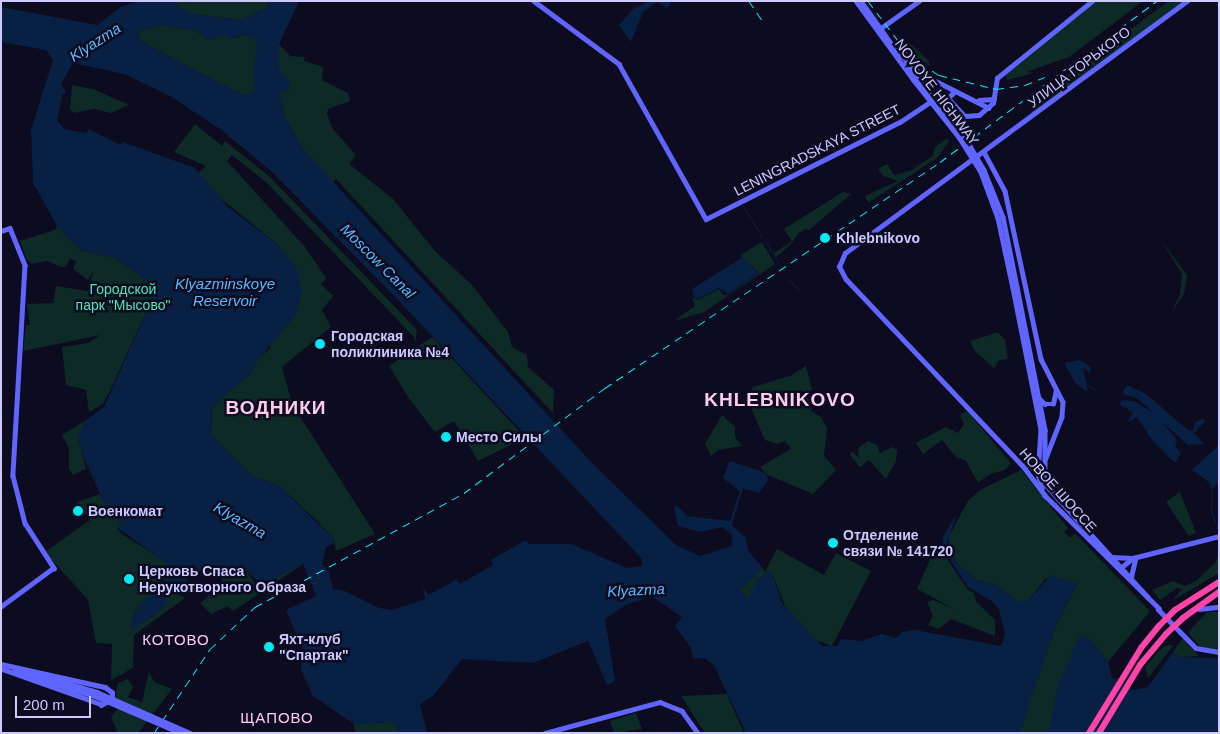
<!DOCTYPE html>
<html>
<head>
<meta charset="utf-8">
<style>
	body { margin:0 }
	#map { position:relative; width:1220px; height:734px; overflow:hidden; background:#0d0b20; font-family:Arial,sans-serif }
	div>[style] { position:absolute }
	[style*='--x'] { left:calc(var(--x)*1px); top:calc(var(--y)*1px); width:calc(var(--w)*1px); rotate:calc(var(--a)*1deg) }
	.green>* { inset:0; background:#0d2a27 }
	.water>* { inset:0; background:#072043 }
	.stream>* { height:1px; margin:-0.5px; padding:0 0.5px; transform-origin:0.5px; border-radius:0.5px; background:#072043 }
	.secondary>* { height:4.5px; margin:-2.25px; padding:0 2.25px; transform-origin:2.25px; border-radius:2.25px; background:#6065ff }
	.highway>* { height:6px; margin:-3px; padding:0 3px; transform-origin:3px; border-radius:3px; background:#ff44a9 }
	.rail>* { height:1px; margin-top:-0.5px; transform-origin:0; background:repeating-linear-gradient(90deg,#00eaf4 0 8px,transparent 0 14px) }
	.secondary-bridge>* { height:4.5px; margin:-2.25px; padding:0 2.25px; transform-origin:2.25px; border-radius:2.25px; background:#6065ff }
	.highway-bridge>* { height:6px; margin:-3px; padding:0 3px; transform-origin:3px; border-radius:3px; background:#ff44a9 }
	.dots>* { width:14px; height:14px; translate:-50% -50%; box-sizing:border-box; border:2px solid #0d0b20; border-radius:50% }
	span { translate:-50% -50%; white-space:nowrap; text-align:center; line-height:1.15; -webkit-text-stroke:5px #0d0b20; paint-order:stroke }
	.street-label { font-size:14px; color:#ccc9ff }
	.poi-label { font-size:14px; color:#ccc9ff; font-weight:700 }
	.left { translate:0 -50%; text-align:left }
	.park-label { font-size:14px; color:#4be9b8 }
	.water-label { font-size:15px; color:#57bbff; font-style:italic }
	.neighbourhood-label { font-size:15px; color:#ffcbef; letter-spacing:1px }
	.district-label { font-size:19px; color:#ffcbef; font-weight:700; letter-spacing:1px }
	.frame { position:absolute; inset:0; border:2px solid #ccc9ff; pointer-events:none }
	.scale { position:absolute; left:15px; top:696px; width:76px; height:22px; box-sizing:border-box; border:2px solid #ccc9ff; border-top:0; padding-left:6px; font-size:15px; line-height:18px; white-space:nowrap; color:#ccc9ff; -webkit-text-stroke:4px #0d0b20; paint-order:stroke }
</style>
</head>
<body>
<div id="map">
	<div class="green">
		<div style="clip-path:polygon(172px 1px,270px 1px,266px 8px,241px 20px,191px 14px)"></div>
		<div style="clip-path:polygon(1094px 1px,1143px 1px,1069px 57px,1026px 72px,1034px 73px,1007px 80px,1006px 72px)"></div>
		<div style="clip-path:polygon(1169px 1px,1185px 1px,1029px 115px,1049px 90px)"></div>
		<div style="clip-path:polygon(163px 25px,196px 31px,207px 39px,224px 34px,235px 38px,244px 34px,254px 39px,257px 44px,257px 90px,246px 95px,234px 91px,138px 40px,139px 31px)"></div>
		<div style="clip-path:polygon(910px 43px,929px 61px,930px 66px,910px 53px,905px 47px)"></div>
		<div style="clip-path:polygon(279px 44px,290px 56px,304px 57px,304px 61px,323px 67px,322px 80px,348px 93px,350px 101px,328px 109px,327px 114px,332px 128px,356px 155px,349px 164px,393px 199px,434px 250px,471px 284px,508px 332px,512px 347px,527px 355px,528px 367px,554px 390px,553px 413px,336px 179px,332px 183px,303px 149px,285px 117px,279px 93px)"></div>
		<div style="clip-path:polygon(72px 85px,93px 89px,129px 105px,111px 113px,94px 109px,74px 113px,70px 109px)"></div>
		<div style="clip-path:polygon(195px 124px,222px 146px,225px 141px,270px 177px,417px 330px,415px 344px,414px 337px,267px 183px,232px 155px,227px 161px,305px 247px,326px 278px,321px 284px,333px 296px,322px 310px,331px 327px,282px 367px,292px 404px,375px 534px,336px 551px,333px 538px,315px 519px,278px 485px,252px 476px,211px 435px,212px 407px,251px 373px,256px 361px,270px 348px,277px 244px,214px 193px,198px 173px,206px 166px,174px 152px)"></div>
		<div style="clip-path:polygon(947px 138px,949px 141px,937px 158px,868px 203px,865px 196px,898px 181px,883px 176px,878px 169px,887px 164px,894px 175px,910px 171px,933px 156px,935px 147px)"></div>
		<div style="clip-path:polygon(843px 192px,851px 194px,808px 231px,806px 228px,798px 234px,790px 245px,776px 257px,774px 253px,792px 241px,784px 229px)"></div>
		<div style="clip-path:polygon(57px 226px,80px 250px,116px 258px,157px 288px,109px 393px,103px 404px,89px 412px,86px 390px,66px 385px,62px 347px,88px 343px,100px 335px,23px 351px,26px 325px,30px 325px,27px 304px,53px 303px,56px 286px,94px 292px,90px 282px,94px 271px,88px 280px,73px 269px,76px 261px,70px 258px,66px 267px,61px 267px,47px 261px,32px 264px,27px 260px,20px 241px,55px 230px)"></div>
		<div style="clip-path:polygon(1161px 240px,1187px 275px,1184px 294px,1171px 313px,1180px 295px,1182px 274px)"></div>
		<div style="clip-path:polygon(762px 242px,775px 264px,704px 312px,674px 321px,695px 306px,692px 297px,698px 300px,719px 289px,723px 295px,728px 295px,759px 273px,740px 255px)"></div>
		<div style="clip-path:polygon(998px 332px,1005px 340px,1008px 359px,999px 360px,994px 368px,974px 350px,970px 341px)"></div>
		<div style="clip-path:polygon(432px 337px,521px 433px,513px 444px,478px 461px,454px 421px,435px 432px,410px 400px,389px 366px)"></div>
		<div style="clip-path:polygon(806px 366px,812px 389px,807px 397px,814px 405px,811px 411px,821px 417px,827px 428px,824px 456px,836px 470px,813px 494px,768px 475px,760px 467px,791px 449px,785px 441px,777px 444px,765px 440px,751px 408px,744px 401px,753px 387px,790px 376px)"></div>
		<div style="clip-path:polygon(967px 411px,1011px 463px,1005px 470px,990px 474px,978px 483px,966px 461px,956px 457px,942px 440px,923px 454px,916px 443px,946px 427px,958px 433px,964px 424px,960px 415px)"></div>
		<div style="clip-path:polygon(722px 415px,735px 427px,735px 437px,742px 446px,718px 450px,711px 456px,705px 444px)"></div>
		<div style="clip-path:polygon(85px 421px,78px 437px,86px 469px,73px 475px,69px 469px,69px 448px,62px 435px)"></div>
		<div style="clip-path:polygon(868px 441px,877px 445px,880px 453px,892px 447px,897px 450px,896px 461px,886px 479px,869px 460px,860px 467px,850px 455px,852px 451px,859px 458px,858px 448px)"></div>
		<div style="clip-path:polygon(1021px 470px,1068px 528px,1064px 532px,1070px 538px,1075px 533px,1150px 611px,1108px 662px,1090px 639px,1048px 733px,1020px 733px,1020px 728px,1055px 627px,1077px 584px,1046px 578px,1028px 601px,1016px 601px,993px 583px,978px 581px,956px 563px,949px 547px,949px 536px,968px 501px,980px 490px)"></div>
		<div style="clip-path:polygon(1180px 492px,1196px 533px,1189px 536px,1166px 502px)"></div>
		<div style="clip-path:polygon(evenodd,100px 494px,113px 520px,116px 516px,122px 527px,117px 528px,122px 534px,172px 566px,161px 584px,185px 598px,134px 635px,133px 668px,111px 680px,112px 644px,96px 643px,88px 600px,45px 552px,90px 520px,77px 502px,100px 494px,159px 593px,167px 601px,152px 617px,130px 628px,137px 608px,151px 595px,159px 593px)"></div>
		<div style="clip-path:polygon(937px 544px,968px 590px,974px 593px,976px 601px,995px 620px,995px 636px,951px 619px,939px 629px,928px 625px,933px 616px,927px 602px,933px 600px,956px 610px,917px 589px)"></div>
		<div style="clip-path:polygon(777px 549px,824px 575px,836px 553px,871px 571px,832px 646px,815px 640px,785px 606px,772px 573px,765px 572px,748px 598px,739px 591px,760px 570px,760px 564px,765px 572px)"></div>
		<div style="clip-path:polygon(1219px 554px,1219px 573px,1175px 599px,1172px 601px,1182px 589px,1177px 588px,1160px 600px,1152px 590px,1173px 581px,1185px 586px,1196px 581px,1215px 563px)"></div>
		<div style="clip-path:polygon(303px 564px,233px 611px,228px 606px,211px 614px,200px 603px,220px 587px,223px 582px,216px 570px,226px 566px,244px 568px,255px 583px)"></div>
		<div style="clip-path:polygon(1207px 612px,1219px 612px,1219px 649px,1214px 650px,1199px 646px,1188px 632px)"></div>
		<div style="clip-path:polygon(1183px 638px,1187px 644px,1199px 656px,1181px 657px,1173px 652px)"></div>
		<div style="clip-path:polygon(1170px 645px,1173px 646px,1148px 678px,1145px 667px,1164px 646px)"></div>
		<div style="clip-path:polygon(149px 671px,154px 682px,172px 689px,138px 733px,118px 733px,111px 717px,118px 709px,114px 706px,118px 683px,128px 679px,133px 687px,128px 697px,142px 702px)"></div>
		<div style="clip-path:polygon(727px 694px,744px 733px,705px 733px,681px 696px)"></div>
		<div style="clip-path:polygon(636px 713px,642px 729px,614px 733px,610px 721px)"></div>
		<div style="clip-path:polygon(392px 722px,402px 733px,356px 733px,354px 727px,354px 724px)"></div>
	</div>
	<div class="water">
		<div style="clip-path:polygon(evenodd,139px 1px,172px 1px,191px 14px,241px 20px,266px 8px,270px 1px,299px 1px,279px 44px,279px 70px,289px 80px,289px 90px,279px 93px,285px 117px,303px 149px,593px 464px,676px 545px,700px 556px,732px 546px,732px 534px,721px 527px,701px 532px,678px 526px,674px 507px,677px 505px,687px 516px,730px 521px,740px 491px,723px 478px,730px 461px,766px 473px,768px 480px,759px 493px,743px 488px,734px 517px,732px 525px,746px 538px,748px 551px,760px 564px,761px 570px,739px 591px,748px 598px,757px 580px,765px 572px,772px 573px,782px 603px,822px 646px,837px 646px,841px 639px,861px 641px,882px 634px,896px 638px,903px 632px,915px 630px,1001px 646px,1005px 634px,999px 610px,993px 602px,968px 587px,943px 549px,943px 536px,957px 514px,946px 546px,956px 563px,978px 581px,993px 583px,1016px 601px,1028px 601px,1051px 575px,1077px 584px,1055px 627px,1020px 733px,746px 733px,714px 665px,704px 658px,693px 659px,691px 648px,675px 626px,682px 617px,651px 596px,626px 605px,605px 619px,615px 681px,607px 685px,588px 641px,533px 663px,462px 659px,433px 696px,420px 704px,427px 733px,402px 733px,392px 722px,354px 724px,313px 696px,301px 670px,302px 648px,286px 610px,316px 596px,303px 564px,261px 585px,244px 568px,226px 566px,191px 572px,185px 585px,178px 589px,164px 580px,173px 568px,118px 528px,122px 526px,116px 517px,112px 520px,106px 507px,83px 456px,78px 436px,85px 421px,104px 407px,157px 288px,116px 258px,80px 250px,57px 226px,33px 183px,31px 129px,53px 61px,46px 50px,1px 42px,1px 7px,97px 25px,121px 7px,139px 1px,163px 25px,196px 31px,209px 40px,224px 34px,230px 39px,244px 34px,253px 39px,257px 44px,253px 81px,256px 90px,246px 95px,234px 91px,138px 40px,140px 31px,163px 25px,139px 1px,73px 63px,124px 74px,170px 96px,220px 129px,270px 170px,400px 302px,642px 559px,642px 566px,627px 568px,571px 544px,528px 544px,526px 540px,491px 560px,493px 565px,460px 584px,456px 580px,428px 595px,423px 587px,425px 599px,393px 610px,379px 608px,345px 591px,333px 589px,329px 572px,322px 564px,326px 547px,334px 543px,333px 538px,278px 485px,252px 476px,211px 435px,212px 407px,251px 373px,257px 361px,295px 316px,302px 293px,297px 269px,277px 244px,227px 206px,195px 168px,123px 142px,121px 145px,88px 129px,87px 133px,64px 129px,57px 121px,62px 95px,66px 92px,61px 84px,73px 63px)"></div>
		<div style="clip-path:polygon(649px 1px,672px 1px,667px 8px,657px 2px,643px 12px,631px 42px,619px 25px,633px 9px)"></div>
		<div style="clip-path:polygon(743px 257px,758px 273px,728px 294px,719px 288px,698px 299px,694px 297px,692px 289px)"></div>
		<div style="clip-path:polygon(1079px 360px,1091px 367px,1090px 373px,1083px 368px,1088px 392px,1076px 384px,1064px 363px)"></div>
		<div style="clip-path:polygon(1127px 385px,1146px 394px,1188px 430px,1193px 431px,1195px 423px,1203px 418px,1205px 421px,1194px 433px,1204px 444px,1188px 445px,1161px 421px,1177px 440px,1175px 446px,1181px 453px,1175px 463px,1152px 440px,1137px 417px,1128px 422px,1133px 412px,1120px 405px,1121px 400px,1134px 401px,1154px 413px,1138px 399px,1122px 393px)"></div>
		<div style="clip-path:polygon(1219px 445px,1218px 483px,1211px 491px,1210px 483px,1192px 470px)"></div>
		<div style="clip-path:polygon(159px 593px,167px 596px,168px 604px,137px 628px,130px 628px,137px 608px,150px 595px)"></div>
		<div style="clip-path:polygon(1080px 635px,1090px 639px,1108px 662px,1112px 678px,1134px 690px,1148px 687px,1173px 652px,1181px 657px,1219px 658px,1219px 733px,1048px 733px,1059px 683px)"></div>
	</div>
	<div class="stream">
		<div style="--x:741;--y:203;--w:40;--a:58"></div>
		<div style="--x:765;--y:241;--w:26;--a:59"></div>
		<div style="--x:789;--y:280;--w:16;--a:43"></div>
		<div style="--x:1089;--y:386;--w:7;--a:34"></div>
		<div style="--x:1212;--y:491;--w:20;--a:93"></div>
		<div style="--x:1211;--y:511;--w:23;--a:70"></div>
	</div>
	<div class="secondary">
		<div style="--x:534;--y:1;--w:106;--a:36.5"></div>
		<div style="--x:619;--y:64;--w:178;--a:60.7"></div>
		<div style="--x:706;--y:219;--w:217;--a:-26.6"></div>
		<div style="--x:900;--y:122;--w:47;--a:-33.7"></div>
		<div style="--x:939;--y:96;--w:10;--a:17"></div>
		<div style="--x:949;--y:99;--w:23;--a:47"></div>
		<div style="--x:965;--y:116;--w:14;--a:-4"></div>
		<div style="--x:979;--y:115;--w:18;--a:-41"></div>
		<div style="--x:993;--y:103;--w:25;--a:-81"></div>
		<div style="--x:997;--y:78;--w:122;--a:-39"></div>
		<div style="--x:856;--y:1;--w:97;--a:53.8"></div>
		<div style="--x:861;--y:1;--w:59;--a:54.7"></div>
		<div style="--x:878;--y:30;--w:50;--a:-35.3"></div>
		<div style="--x:893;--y:47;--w:37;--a:44"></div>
		<div style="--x:920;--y:73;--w:77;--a:26.9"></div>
		<div style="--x:906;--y:63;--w:17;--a:54"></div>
		<div style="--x:979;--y:100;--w:15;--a:-4"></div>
		<div style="--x:984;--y:152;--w:44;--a:61.7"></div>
		<div style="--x:1005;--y:191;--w:172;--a:77.9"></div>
		<div style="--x:1041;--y:359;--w:48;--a:62.9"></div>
		<div style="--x:1063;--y:402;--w:15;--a:94"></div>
		<div style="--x:1062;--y:417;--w:44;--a:111.3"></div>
		<div style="--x:1;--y:231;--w:9;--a:-18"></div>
		<div style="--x:10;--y:228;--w:40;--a:68"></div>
		<div style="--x:25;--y:265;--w:211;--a:93.3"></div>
		<div style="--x:13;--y:476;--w:49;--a:75.7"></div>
		<div style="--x:25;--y:523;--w:54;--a:57.2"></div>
		<div style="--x:54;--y:568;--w:66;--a:143.7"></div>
		<div style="--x:1017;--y:287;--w:146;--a:78.9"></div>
		<div style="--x:1045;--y:430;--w:54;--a:90"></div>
		<div style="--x:1045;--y:484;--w:153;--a:47.7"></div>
		<div style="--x:1013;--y:288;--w:145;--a:78.8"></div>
		<div style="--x:1041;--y:430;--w:44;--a:93.9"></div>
		<div style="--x:1038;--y:474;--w:15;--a:74"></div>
		<div style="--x:1040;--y:399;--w:7;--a:45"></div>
		<div style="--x:1045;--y:404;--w:8;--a:0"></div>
		<div style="--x:1053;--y:404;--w:14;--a:-78"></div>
		<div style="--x:1112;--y:557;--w:19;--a:3"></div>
		<div style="--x:1119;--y:569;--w:18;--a:-38"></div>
		<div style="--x:1133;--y:558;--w:89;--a:-14.3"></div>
		<div style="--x:1131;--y:577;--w:18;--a:-77"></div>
		<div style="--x:1158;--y:609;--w:54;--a:45.7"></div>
		<div style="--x:1196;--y:648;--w:23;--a:10"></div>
		<div style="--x:1159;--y:609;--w:161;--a:-135.3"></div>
		<div style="--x:1045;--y:496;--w:34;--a:-127"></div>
		<div style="--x:1025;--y:469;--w:260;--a:-133.4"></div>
		<div style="--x:846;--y:280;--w:15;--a:-118"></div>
		<div style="--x:839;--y:267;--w:15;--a:-67"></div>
		<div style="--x:845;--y:253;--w:425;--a:-36.4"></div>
		<div style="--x:1199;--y:609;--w:20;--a:-6"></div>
		<div style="--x:1;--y:664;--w:107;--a:12.5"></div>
		<div style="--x:105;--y:687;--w:9;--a:36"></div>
		<div style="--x:112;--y:692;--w:7;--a:82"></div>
		<div style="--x:113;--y:699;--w:13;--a:151"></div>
		<div style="--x:102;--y:705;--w:107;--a:-160.4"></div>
		<div style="--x:14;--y:668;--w:86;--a:16.1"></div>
		<div style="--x:17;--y:672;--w:82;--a:17.1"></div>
		<div style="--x:545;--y:733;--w:119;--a:-15.1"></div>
		<div style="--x:660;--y:702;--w:24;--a:22"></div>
		<div style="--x:682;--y:711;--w:27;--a:54"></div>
	</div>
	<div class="highway">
		<div style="--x:1175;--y:610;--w:52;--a:-32.5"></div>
		<div style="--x:1183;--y:618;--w:44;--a:-35.8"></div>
		<div style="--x:1089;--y:733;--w:100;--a:-58.5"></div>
		<div style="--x:1141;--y:648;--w:28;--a:-51"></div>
		<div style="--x:1099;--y:733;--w:79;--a:-58.9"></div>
		<div style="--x:1140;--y:665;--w:40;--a:-50"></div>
	</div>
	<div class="rail">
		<div style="--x:749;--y:1;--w:23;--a:56"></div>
		<div style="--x:868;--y:1;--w:68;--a:52.8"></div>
		<div style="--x:909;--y:55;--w:36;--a:34"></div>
		<div style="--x:939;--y:75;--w:59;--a:13.8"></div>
		<div style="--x:996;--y:89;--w:29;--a:-8"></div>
		<div style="--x:1025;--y:85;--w:27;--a:-22"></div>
		<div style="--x:154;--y:733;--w:101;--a:-56.3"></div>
		<div style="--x:210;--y:649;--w:62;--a:-43"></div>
		<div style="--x:255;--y:607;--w:238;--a:-28.6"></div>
		<div style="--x:464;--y:493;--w:176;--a:-36.7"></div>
		<div style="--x:605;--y:388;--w:404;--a:-34"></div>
		<div style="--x:940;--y:162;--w:270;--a:-36.6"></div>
	</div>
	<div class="secondary-bridge">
		<div style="--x:916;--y:77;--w:74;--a:50.5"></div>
		<div style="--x:963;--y:134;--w:42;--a:59.7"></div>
		<div style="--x:984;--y:170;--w:51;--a:68"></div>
		<div style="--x:1003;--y:217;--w:71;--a:78.7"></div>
		<div style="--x:913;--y:79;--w:74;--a:51.6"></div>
		<div style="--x:959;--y:137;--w:41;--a:57.8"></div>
		<div style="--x:981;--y:172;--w:49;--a:69.7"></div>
		<div style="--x:998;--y:218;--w:72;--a:77.9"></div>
		<div style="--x:948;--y:112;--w:12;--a:-99"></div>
		<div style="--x:946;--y:100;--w:11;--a:-45"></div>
		<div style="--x:97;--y:692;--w:102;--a:23.8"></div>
		<div style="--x:95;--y:696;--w:94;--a:23.3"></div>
	</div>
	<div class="highway-bridge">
		<div style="--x:1159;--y:626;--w:23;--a:-45"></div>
		<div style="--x:1166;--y:634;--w:23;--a:-43"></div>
	</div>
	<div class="dots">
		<div style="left:825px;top:238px;background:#00eaf4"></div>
		<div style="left:320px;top:344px;background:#00eaf4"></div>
		<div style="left:446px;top:437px;background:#00eaf4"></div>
		<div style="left:78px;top:511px;background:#00eaf4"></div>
		<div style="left:833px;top:543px;background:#00eaf4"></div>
		<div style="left:129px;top:579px;background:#00eaf4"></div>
		<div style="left:269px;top:647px;background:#00eaf4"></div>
	</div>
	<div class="street-label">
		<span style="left:1079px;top:67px;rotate:-37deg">УЛИЦА ГОРЬКОГО</span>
		<span style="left:937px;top:92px;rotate:53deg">NOVOYE HIGHWAY</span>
		<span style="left:817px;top:150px;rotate:-27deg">LENINGRADSKAYA STREET</span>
		<span style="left:1058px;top:490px;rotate:48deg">НОВОЕ ШОССЕ</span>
	</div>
	<div class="poi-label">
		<span class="left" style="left:836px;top:238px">Khlebnikovo</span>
		<span class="left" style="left:331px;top:344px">Городская<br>поликлиника №4</span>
		<span class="left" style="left:456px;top:437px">Место Силы</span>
		<span class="left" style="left:88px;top:511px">Военкомат</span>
		<span class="left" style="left:843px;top:543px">Отделение<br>связи № 141720</span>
		<span class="left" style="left:139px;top:579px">Церковь Спаса<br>Нерукотворного Образа</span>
		<span class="left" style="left:279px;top:647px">Яхт-клуб<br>"Спартак"</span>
	</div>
	<div class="park-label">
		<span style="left:123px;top:297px">Городской<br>парк "Мысово"</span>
	</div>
	<div class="water-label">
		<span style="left:95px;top:42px;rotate:-33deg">Klyazma</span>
		<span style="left:378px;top:261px;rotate:45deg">Moscow Canal</span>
		<span style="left:225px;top:292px">Klyazminskoye<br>Reservoir</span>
		<span style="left:240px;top:520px;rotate:30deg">Klyazma</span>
		<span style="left:636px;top:590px;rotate:-3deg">Klyazma</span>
	</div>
	<div class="neighbourhood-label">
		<span style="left:176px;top:640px">КОТОВО</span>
		<span style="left:277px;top:718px">ЩАПОВО</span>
	</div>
	<div class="district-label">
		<span style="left:780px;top:400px">KHLEBNIKOVO</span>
		<span style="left:276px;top:408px">ВОДНИКИ</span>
	</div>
	<div class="frame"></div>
	<div class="scale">200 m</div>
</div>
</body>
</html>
